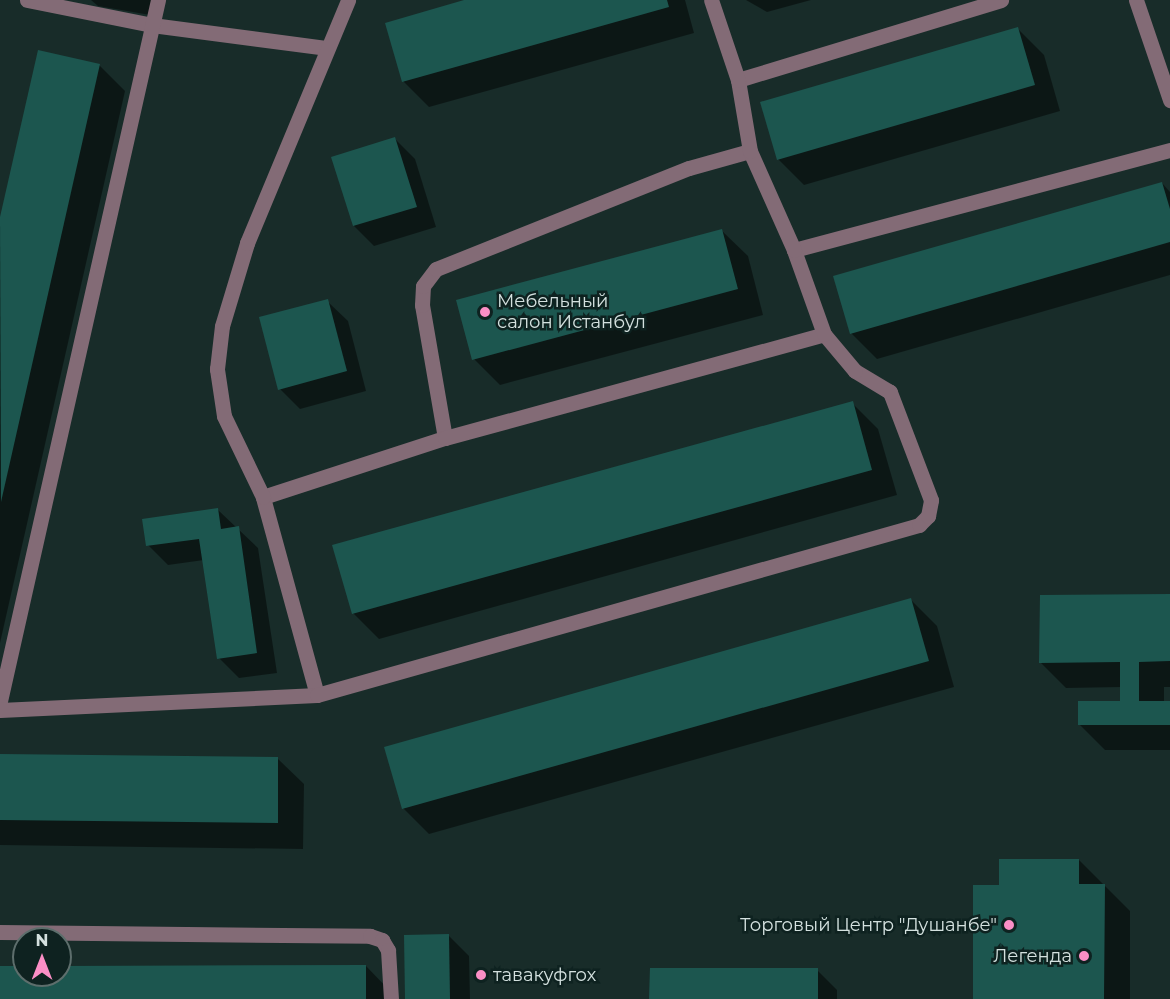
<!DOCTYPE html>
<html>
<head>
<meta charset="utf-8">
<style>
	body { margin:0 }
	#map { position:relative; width:1170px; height:999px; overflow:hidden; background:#182c29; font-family:Montserrat,sans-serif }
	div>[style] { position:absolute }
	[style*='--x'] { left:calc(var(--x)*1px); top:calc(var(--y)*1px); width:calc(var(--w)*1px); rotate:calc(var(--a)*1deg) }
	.shadow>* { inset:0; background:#0007 }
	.building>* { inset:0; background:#1c564f }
	.minor>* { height:15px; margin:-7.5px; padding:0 7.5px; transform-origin:7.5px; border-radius:7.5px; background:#836b76 }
	.dots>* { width:16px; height:16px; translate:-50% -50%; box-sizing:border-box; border:3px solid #0e2220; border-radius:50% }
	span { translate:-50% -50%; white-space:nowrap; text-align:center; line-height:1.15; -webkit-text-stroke:5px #0e2220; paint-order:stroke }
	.poi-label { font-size:18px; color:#d4e1df }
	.left { translate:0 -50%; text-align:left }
	.right { translate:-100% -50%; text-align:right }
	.north { position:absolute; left:12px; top:927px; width:60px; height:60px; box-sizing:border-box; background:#0e2220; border:2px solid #5d6e6c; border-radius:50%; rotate:0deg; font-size:16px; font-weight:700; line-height:24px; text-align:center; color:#d4e1df }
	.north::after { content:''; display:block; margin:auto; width:21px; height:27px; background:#fb8fc6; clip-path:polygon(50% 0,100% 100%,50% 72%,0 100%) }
</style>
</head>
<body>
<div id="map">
	<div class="shadow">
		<div style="clip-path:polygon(91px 0,159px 0,156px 16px,98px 6px)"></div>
		<div style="clip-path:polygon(470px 0,685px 0,694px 33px,429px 107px,404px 82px,387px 24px)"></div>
		<div style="clip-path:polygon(746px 0,811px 0,767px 12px)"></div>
		<div style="clip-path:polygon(1018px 29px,1044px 55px,1060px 111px,804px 185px,778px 159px)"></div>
		<div style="clip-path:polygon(39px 52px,99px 65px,125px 91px,0 643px,0 224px)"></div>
		<div style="clip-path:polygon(395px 139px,415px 159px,436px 227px,374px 246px,354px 226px)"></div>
		<div style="clip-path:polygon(1162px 183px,1170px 192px,1170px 275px,877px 359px,851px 333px)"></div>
		<div style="clip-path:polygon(722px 231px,748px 256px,763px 315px,500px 385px,474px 359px)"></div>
		<div style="clip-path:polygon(327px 301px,348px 321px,366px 391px,300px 409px,280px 389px)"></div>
		<div style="clip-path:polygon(852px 403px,878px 429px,897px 495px,379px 639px,353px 613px)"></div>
		<div style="clip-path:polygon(218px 510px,258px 548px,277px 673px,239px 678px,219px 658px,204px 560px,168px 565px,148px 545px)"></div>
		<div style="clip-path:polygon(1170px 595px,1170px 687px,1164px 687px,1164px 702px,1170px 702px,1170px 750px,1105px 750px,1080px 725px,1122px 702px,1122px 687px,1066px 688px,1040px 662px)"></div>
		<div style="clip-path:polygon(911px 600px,937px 626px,954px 687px,429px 834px,403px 808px)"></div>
		<div style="clip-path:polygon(0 755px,278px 759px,304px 784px,303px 849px,0 845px)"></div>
		<div style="clip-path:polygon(1079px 860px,1130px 911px,1130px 999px,974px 999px,1001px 887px)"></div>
		<div style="clip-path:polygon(449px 936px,469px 956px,470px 999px,407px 999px)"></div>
		<div style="clip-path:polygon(366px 966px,391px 992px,392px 999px,0 999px,0 967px,24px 967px,24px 975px,60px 975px,60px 967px)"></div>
		<div style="clip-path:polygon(817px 970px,837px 990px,837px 999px,651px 999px)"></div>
	</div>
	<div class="building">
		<div style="clip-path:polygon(464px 0,667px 0,669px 7px,402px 82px,385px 23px)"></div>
		<div style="clip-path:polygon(1018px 27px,1035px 85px,777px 160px,760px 102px)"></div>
		<div style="clip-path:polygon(38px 50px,100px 64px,1px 502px,0 217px)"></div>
		<div style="clip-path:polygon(395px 137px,417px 207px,353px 226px,331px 157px)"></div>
		<div style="clip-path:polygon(1162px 182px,1170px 209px,1170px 242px,850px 334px,833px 276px)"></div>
		<div style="clip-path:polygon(722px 229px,738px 289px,472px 360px,456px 300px)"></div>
		<div style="clip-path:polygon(328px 299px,347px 371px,278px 390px,259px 317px)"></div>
		<div style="clip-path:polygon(853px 401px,872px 470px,352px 614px,332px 545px)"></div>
		<div style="clip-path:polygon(218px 508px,221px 529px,239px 526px,257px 653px,217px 659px,199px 539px,146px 546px,142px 519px)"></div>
		<div style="clip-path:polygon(1170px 594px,1170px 661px,1139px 662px,1139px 701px,1170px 701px,1170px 725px,1078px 725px,1078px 701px,1120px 701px,1120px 662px,1039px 663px,1040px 595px)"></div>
		<div style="clip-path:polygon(911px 598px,929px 661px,402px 809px,384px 747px)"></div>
		<div style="clip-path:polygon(0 754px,278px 757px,278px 823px,0 820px)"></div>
		<div style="clip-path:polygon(999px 859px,1079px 859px,1079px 884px,1105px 884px,1104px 999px,973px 999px,973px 885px,999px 885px)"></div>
		<div style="clip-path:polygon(449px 934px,450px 999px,405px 999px,404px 935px)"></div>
		<div style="clip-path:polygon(366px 965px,366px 999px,0 999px,0 966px,24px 966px,24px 975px,60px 975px,60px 966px)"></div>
		<div style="clip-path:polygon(650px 968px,818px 968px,818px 999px,649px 999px)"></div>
	</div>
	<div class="minor">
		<div style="--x:27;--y:0;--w:127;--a:11.3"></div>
		<div style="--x:152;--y:25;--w:177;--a:7.5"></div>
		<div style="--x:1136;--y:0;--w:106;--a:71.2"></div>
		<div style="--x:738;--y:80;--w:275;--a:-16.9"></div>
		<div style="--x:794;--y:250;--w:389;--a:-14.9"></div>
		<div style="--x:445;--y:438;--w:135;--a:-99.8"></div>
		<div style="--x:422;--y:305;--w:19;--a:-87"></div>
		<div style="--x:423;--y:286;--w:21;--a:-53"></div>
		<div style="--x:436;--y:269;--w:272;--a:-21.8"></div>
		<div style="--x:689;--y:168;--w:63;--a:-15.6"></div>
		<div style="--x:263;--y:497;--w:191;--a:-18"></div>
		<div style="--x:445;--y:438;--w:393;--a:-15.3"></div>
		<div style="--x:317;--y:695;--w:205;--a:-105.3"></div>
		<div style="--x:263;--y:497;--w:90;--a:-115.7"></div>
		<div style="--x:224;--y:416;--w:48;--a:-98.5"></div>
		<div style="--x:217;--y:369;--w:43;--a:-83.4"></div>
		<div style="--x:222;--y:326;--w:87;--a:-73.2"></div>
		<div style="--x:247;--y:243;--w:263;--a:-67.4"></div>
		<div style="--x:0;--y:701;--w:719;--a:-77.3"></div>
		<div style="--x:0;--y:710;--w:317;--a:-2.7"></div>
		<div style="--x:317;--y:695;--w:626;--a:-15.77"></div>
		<div style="--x:919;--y:525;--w:13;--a:-45"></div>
		<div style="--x:928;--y:516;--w:16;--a:-79"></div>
		<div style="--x:931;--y:500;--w:116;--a:-110.8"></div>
		<div style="--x:890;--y:392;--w:41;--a:-149"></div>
		<div style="--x:855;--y:371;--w:48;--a:-130"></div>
		<div style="--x:824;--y:334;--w:89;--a:-109.7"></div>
		<div style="--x:794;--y:250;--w:108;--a:-114"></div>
		<div style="--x:750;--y:151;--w:72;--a:-99.6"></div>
		<div style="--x:738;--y:80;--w:84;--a:-108.6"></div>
		<div style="--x:0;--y:932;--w:370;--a:0.6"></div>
		<div style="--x:370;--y:936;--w:13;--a:18"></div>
		<div style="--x:382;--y:940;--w:12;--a:59"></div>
		<div style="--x:388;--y:950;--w:49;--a:86.5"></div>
	</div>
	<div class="dots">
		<div style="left:485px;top:312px;background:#fb8fc6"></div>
		<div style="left:1009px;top:925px;background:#fb8fc6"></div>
		<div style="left:1084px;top:956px;background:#fb8fc6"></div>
		<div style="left:481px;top:975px;background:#fb8fc6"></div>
	</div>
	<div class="poi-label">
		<span class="left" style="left:497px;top:312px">Мебельный<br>салон Истанбул</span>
		<span class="right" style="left:997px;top:925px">Торговый Центр "Душанбе"</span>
		<span class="right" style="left:1072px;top:956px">Легенда</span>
		<span class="left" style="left:493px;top:975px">тавакуфгох</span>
	</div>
	<div class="north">N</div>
</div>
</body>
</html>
